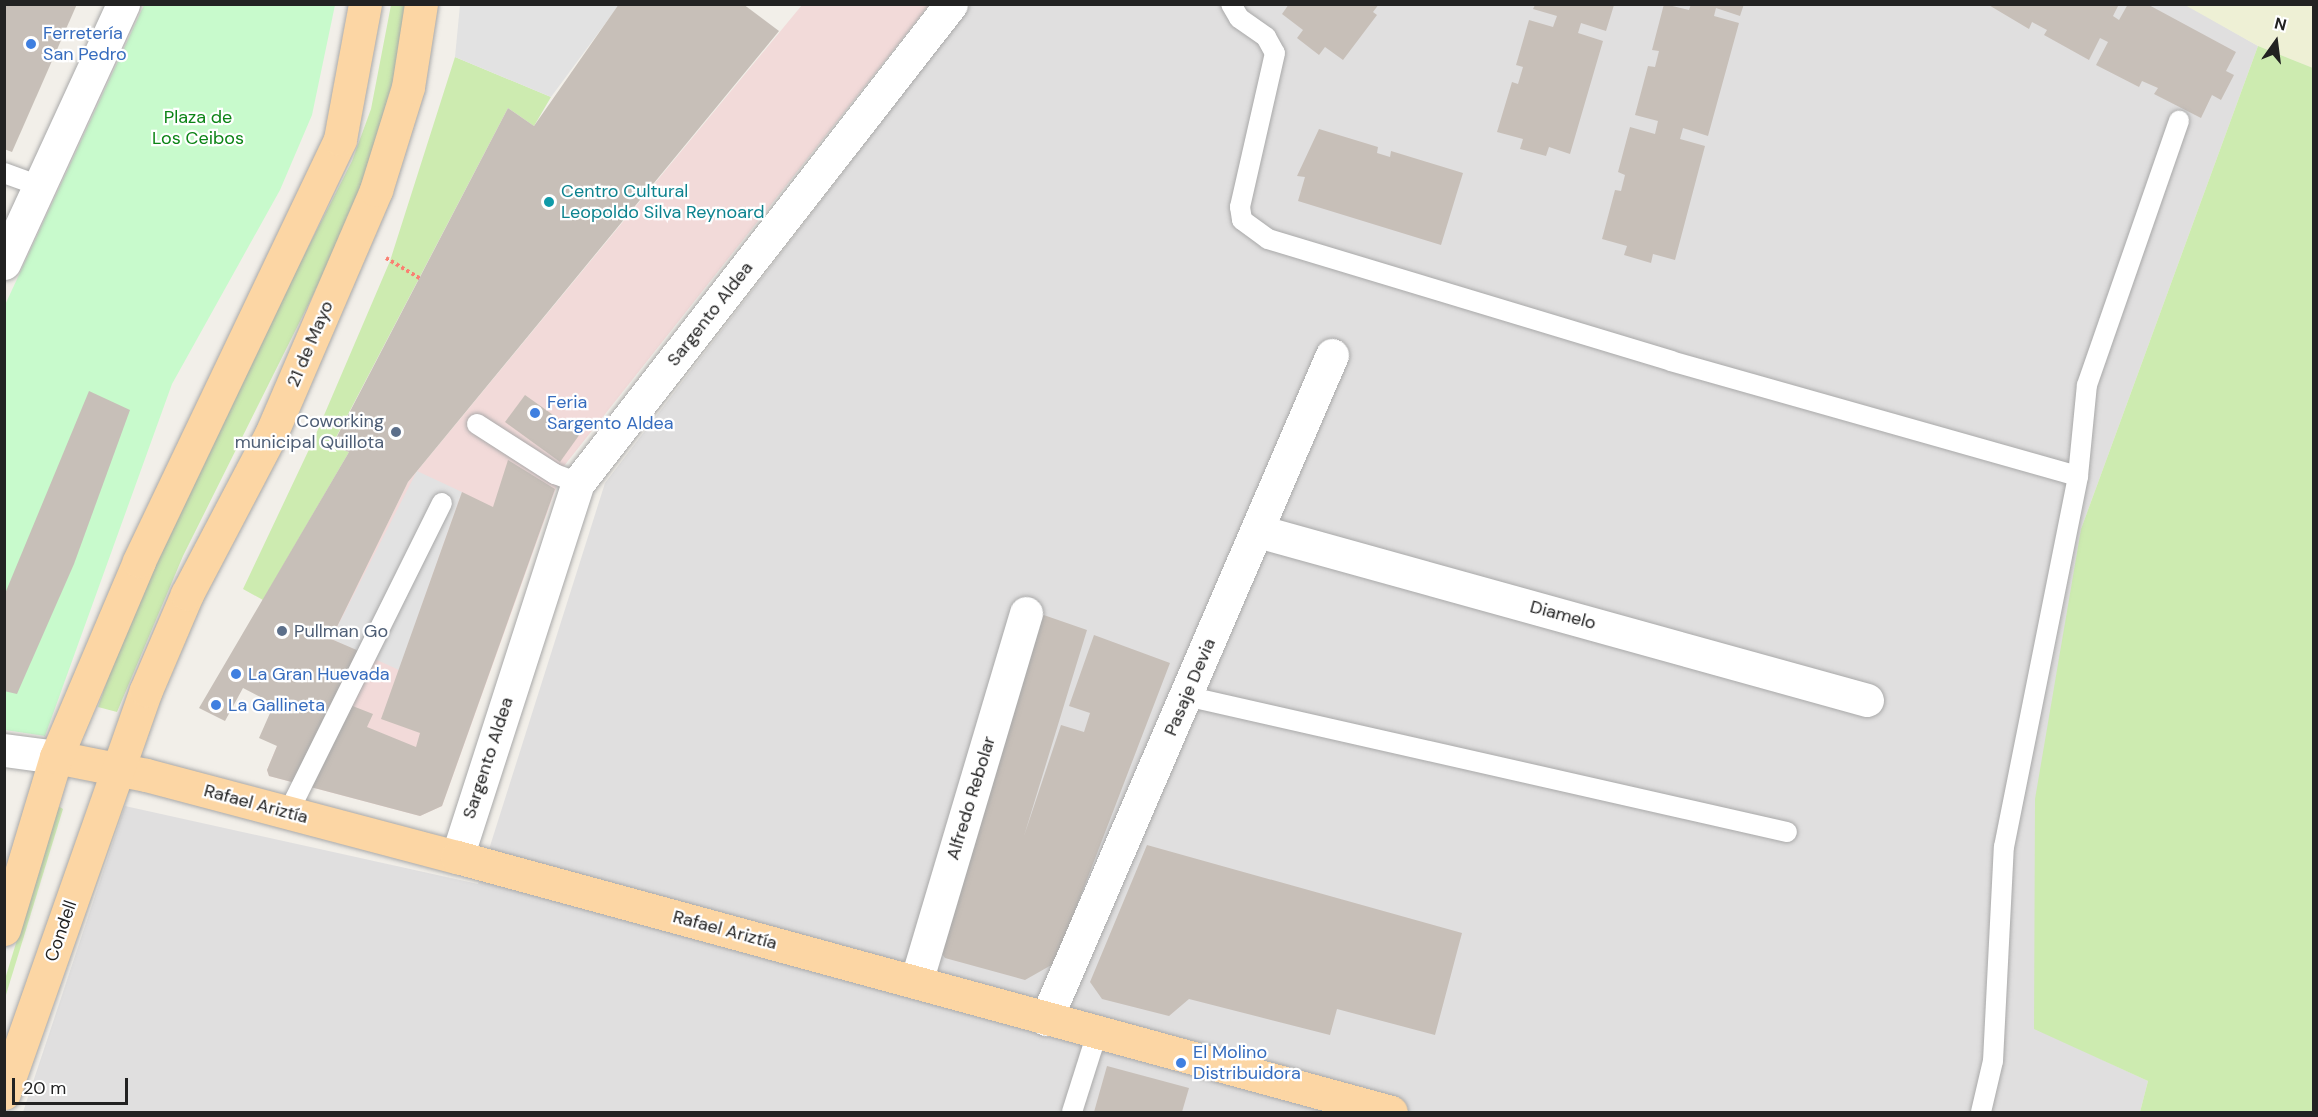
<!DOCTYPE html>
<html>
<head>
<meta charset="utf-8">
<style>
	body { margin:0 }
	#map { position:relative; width:2318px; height:1117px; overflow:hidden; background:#f2efe9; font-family:"DM Sans",sans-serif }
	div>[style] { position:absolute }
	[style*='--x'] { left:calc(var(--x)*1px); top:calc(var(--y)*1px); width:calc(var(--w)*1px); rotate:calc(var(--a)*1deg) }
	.residential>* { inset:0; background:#e0dfdf }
	.commercial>* { inset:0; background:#f2dad9 }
	.farmland>* { inset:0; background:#eef0d5 }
	.grass>* { inset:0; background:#cdebb0 }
	.park>* { inset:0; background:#c8facc }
	.parking>* { inset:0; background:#e2e2e2 }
	.building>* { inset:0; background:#c7bfb8 }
	.path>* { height:4px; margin-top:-2px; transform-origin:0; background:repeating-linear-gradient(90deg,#fa8072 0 3px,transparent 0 6px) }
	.roads { filter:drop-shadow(0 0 2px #a9a9a9) drop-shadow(0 0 2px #a9a9a9) }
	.service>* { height:20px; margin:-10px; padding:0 10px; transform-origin:10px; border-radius:10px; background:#fff }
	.minor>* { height:33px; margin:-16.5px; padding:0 16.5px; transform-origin:16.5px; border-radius:16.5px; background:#fff }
	.tertiary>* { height:33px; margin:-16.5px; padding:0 16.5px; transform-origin:16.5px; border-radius:16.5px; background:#fff }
	.primary>* { height:33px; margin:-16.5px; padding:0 16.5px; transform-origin:16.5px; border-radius:16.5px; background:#fcd6a4 }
	.dots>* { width:16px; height:16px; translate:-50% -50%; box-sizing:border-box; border:3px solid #fff; border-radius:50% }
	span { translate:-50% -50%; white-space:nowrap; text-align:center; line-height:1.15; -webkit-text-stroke:4.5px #fff; paint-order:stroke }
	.shop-label { font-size:18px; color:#366cbe }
	.left { translate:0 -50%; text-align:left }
	.park-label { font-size:18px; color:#0c8416 }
	.culture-label { font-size:18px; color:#0d838f }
	.street-label { font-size:18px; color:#222 }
	.service-label { font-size:18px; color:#4e5e75 }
	.right { translate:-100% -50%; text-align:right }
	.frame { position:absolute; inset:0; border:6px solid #222; pointer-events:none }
	.north { position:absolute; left:2246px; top:12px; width:60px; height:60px; -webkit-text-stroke:4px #fff; paint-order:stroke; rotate:14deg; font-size:16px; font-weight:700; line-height:24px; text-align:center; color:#222 }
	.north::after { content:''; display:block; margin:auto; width:21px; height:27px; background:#222; clip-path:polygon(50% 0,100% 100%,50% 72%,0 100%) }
	.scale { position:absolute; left:12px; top:1078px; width:116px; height:27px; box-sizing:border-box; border:3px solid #222; border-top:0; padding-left:8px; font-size:18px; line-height:21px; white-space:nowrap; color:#222; -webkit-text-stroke:4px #fff; paint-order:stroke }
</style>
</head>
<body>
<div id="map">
	<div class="residential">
		<div style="clip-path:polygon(2185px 4px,2258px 46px,2081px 529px,2034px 1028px,2148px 1081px,2140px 1112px,23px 1112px,125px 806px,478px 884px,605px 483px,971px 5px)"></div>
	</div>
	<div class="commercial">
		<div style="clip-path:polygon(802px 5px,929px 5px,564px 466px,442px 806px,420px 816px,269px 776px,267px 770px,277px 746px,408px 482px)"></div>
	</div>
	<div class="farmland">
		<div style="clip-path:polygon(2185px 5px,2313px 5px,2313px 68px,2258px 46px)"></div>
	</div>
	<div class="grass">
		<div style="clip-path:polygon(391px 5px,411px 5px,408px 28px,365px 178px,329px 263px,183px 556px,117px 712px,98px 707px,126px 626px,235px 391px,352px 161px,371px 109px)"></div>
		<div style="clip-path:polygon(2258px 46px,2313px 68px,2313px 1112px,2140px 1112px,2148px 1081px,2034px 1029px,2035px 799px,2081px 529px)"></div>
		<div style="clip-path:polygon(455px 57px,551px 97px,534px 126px,508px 108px,332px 445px,349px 452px,263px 600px,243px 589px,313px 441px,390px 261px)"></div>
		<div style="clip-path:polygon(58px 806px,63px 809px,5px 998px,5px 979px)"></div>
	</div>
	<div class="park">
		<div style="clip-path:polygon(144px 5px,335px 5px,312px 115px,280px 190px,172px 384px,45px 736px,5px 730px,5px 305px)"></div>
	</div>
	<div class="parking">
		<div style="clip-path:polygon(460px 5px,619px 5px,551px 97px,455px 57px)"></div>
		<div style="clip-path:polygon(417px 471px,462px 492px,399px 670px,331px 639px)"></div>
	</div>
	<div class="building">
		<div style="clip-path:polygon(4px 4px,77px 4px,12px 152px,4px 149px)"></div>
		<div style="clip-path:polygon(619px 4px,743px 4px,779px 31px,408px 482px,331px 639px,359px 651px,345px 703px,373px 714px,367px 727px,416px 747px,420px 733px,381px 719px,462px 492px,493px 507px,508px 460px,555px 489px,442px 806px,420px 816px,269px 776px,267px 770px,277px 746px,259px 738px,274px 704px,243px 688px,225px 721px,199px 708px,349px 452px,332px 446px,508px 108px,534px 126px)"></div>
		<div style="clip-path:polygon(1289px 4px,1379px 4px,1373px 12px,1377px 15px,1343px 60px,1325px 47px,1319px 55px,1297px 38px,1303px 30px,1282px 14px)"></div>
		<div style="clip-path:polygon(1664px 4px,1689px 10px,1691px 4px,1744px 4px,1740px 16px,1716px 8px,1714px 16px,1739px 23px,1708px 136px,1683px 128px,1680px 139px,1705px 146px,1675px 260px,1653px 254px,1651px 263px,1624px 255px,1627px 246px,1602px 239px,1615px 190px,1621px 191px,1625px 175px,1618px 172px,1630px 127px,1655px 134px,1658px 121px,1635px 115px,1648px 66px,1655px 67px,1659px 51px,1652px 50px)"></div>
		<div style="clip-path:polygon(1987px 4px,2119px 4px,2113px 16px,2119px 20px,2128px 4px,2147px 4px,2236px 52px,2226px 71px,2234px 75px,2221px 100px,2212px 95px,2201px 118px,2154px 94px,2158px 88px,2142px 81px,2139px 87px,2096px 65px,2108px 42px,2100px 38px,2089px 60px,2044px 35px,2047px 30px,2032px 22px,2029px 29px)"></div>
		<div style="clip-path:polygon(1535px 5px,1614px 5px,1606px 31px,1581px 23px,1578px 33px,1603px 41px,1570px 154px,1549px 147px,1546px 156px,1520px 149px,1523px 139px,1497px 132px,1512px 82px,1518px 84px,1523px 67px,1516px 65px,1529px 20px,1553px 27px,1557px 16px,1533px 9px)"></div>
		<div style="clip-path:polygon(1319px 129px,1378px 147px,1377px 153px,1390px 157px,1391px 151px,1463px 173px,1441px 245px,1298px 201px,1305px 177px,1297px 176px)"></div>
		<div style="clip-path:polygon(89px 391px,130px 410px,74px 564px,17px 694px,4px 691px,4px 596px)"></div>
		<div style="clip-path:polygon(525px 395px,580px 434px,560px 462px,505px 422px)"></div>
		<div style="clip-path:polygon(1035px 612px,1087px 630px,1024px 836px,1061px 725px,1084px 732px,1090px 713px,1069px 706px,1094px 635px,1170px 663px,1055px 963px,1025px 980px,945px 958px,934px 942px)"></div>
		<div style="clip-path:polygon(1147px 845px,1462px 933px,1435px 1035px,1337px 1009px,1330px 1035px,1189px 999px,1169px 1016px,1102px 999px,1090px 982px)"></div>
		<div style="clip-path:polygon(1107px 1066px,1189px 1088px,1182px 1112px,1094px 1112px)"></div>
	</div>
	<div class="path">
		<div style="--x:386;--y:258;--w:41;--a:31"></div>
	</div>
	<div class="roads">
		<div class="service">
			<div style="--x:1231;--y:4;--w:16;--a:60"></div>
			<div style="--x:1239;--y:18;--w:33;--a:35"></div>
			<div style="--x:1266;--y:37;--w:18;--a:61"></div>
			<div style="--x:1275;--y:53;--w:158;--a:102.8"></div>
			<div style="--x:1240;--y:207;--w:13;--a:81"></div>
			<div style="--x:1242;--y:220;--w:32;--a:36"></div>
			<div style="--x:1268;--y:239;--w:421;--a:16.8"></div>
			<div style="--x:1671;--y:361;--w:423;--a:15.8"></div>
			<div style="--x:4;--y:173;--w:37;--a:20"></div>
			<div style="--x:477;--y:424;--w:93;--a:32.7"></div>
			<div style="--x:555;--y:474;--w:25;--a:21"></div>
			<div style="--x:1186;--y:696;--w:616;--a:12.75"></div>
			<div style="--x:288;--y:813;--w:346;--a:-63.6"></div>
			<div style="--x:1072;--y:1112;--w:83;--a:-72.4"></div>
			<div style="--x:1981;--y:1112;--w:52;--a:-76.8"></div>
			<div style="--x:1993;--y:1061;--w:214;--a:-87.1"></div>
			<div style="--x:2004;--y:847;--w:378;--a:-78.7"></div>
			<div style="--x:2078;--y:476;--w:91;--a:-84.4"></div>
			<div style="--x:2087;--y:385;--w:280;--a:-70.8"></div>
		</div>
		<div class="minor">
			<div style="--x:4;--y:263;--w:285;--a:-65.3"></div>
			<div style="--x:1258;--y:531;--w:632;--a:15.51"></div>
			<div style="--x:457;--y:857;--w:393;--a:-72.1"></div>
			<div style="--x:578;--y:483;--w:607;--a:-52.09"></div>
			<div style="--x:916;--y:982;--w:385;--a:-73.4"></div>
			<div style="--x:1046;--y:1019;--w:723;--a:-66.7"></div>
		</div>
		<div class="tertiary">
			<div style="--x:4;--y:750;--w:52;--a:7.7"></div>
		</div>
		<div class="primary">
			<div style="--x:56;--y:757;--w:92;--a:11.3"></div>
			<div style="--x:146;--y:775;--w:322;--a:14.8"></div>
			<div style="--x:457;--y:857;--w:968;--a:15.27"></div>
			<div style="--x:4;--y:929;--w:180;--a:-73.2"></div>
			<div style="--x:56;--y:757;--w:213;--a:-67"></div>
			<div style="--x:139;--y:561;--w:467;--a:-64.5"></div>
			<div style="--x:340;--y:139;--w:137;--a:-79.5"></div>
			<div style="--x:4;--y:1093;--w:427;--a:-70.6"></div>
			<div style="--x:146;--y:690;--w:104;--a:-66.9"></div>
			<div style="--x:187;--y:594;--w:181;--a:-62.3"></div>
			<div style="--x:271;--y:434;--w:266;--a:-66.7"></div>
			<div style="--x:376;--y:190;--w:108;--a:-72.7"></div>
			<div style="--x:408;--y:87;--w:84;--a:-81.1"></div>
		</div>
	</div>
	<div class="dots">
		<div style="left:31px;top:44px;background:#3f7fe0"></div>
		<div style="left:549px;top:202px;background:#0f9aa8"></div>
		<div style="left:535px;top:413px;background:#3f7fe0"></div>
		<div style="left:396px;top:432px;background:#5c6f8a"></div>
		<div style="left:282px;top:631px;background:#5c6f8a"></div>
		<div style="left:236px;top:674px;background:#3f7fe0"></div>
		<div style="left:216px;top:705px;background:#3f7fe0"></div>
		<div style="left:1181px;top:1063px;background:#3f7fe0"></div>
	</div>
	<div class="shop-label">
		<span class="left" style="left:43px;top:44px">Ferretería<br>San Pedro</span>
		<span class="left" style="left:547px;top:413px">Feria<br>Sargento Aldea</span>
		<span class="left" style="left:248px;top:674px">La Gran Huevada</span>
		<span class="left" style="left:228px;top:705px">La Gallineta</span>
		<span class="left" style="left:1193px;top:1063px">El Molino<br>Distribuidora</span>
	</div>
	<div class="park-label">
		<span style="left:198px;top:128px">Plaza de<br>Los Ceibos</span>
	</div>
	<div class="culture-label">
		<span class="left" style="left:561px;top:202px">Centro Cultural<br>Leopoldo Silva Reynoard</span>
	</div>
	<div class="street-label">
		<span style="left:710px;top:314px;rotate:-52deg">Sargento Aldea</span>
		<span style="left:310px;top:344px;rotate:-67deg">21 de Mayo</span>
		<span style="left:1563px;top:615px;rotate:15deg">Diamelo</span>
		<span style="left:1190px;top:687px;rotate:-67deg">Pasaje Devia</span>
		<span style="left:488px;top:758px;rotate:-72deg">Sargento Aldea</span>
		<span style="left:971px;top:798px;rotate:-73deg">Alfredo Rebolar</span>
		<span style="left:256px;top:804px;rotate:15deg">Rafael Ariztía</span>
		<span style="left:725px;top:930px;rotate:15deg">Rafael Ariztía</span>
		<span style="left:61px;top:931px;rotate:-71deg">Condell</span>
	</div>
	<div class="service-label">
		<span class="right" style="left:384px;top:432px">Coworking<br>municipal Quillota</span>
		<span class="left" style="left:294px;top:631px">Pullman Go</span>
	</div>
	<div class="frame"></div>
	<div class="north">N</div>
	<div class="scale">20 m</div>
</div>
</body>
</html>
